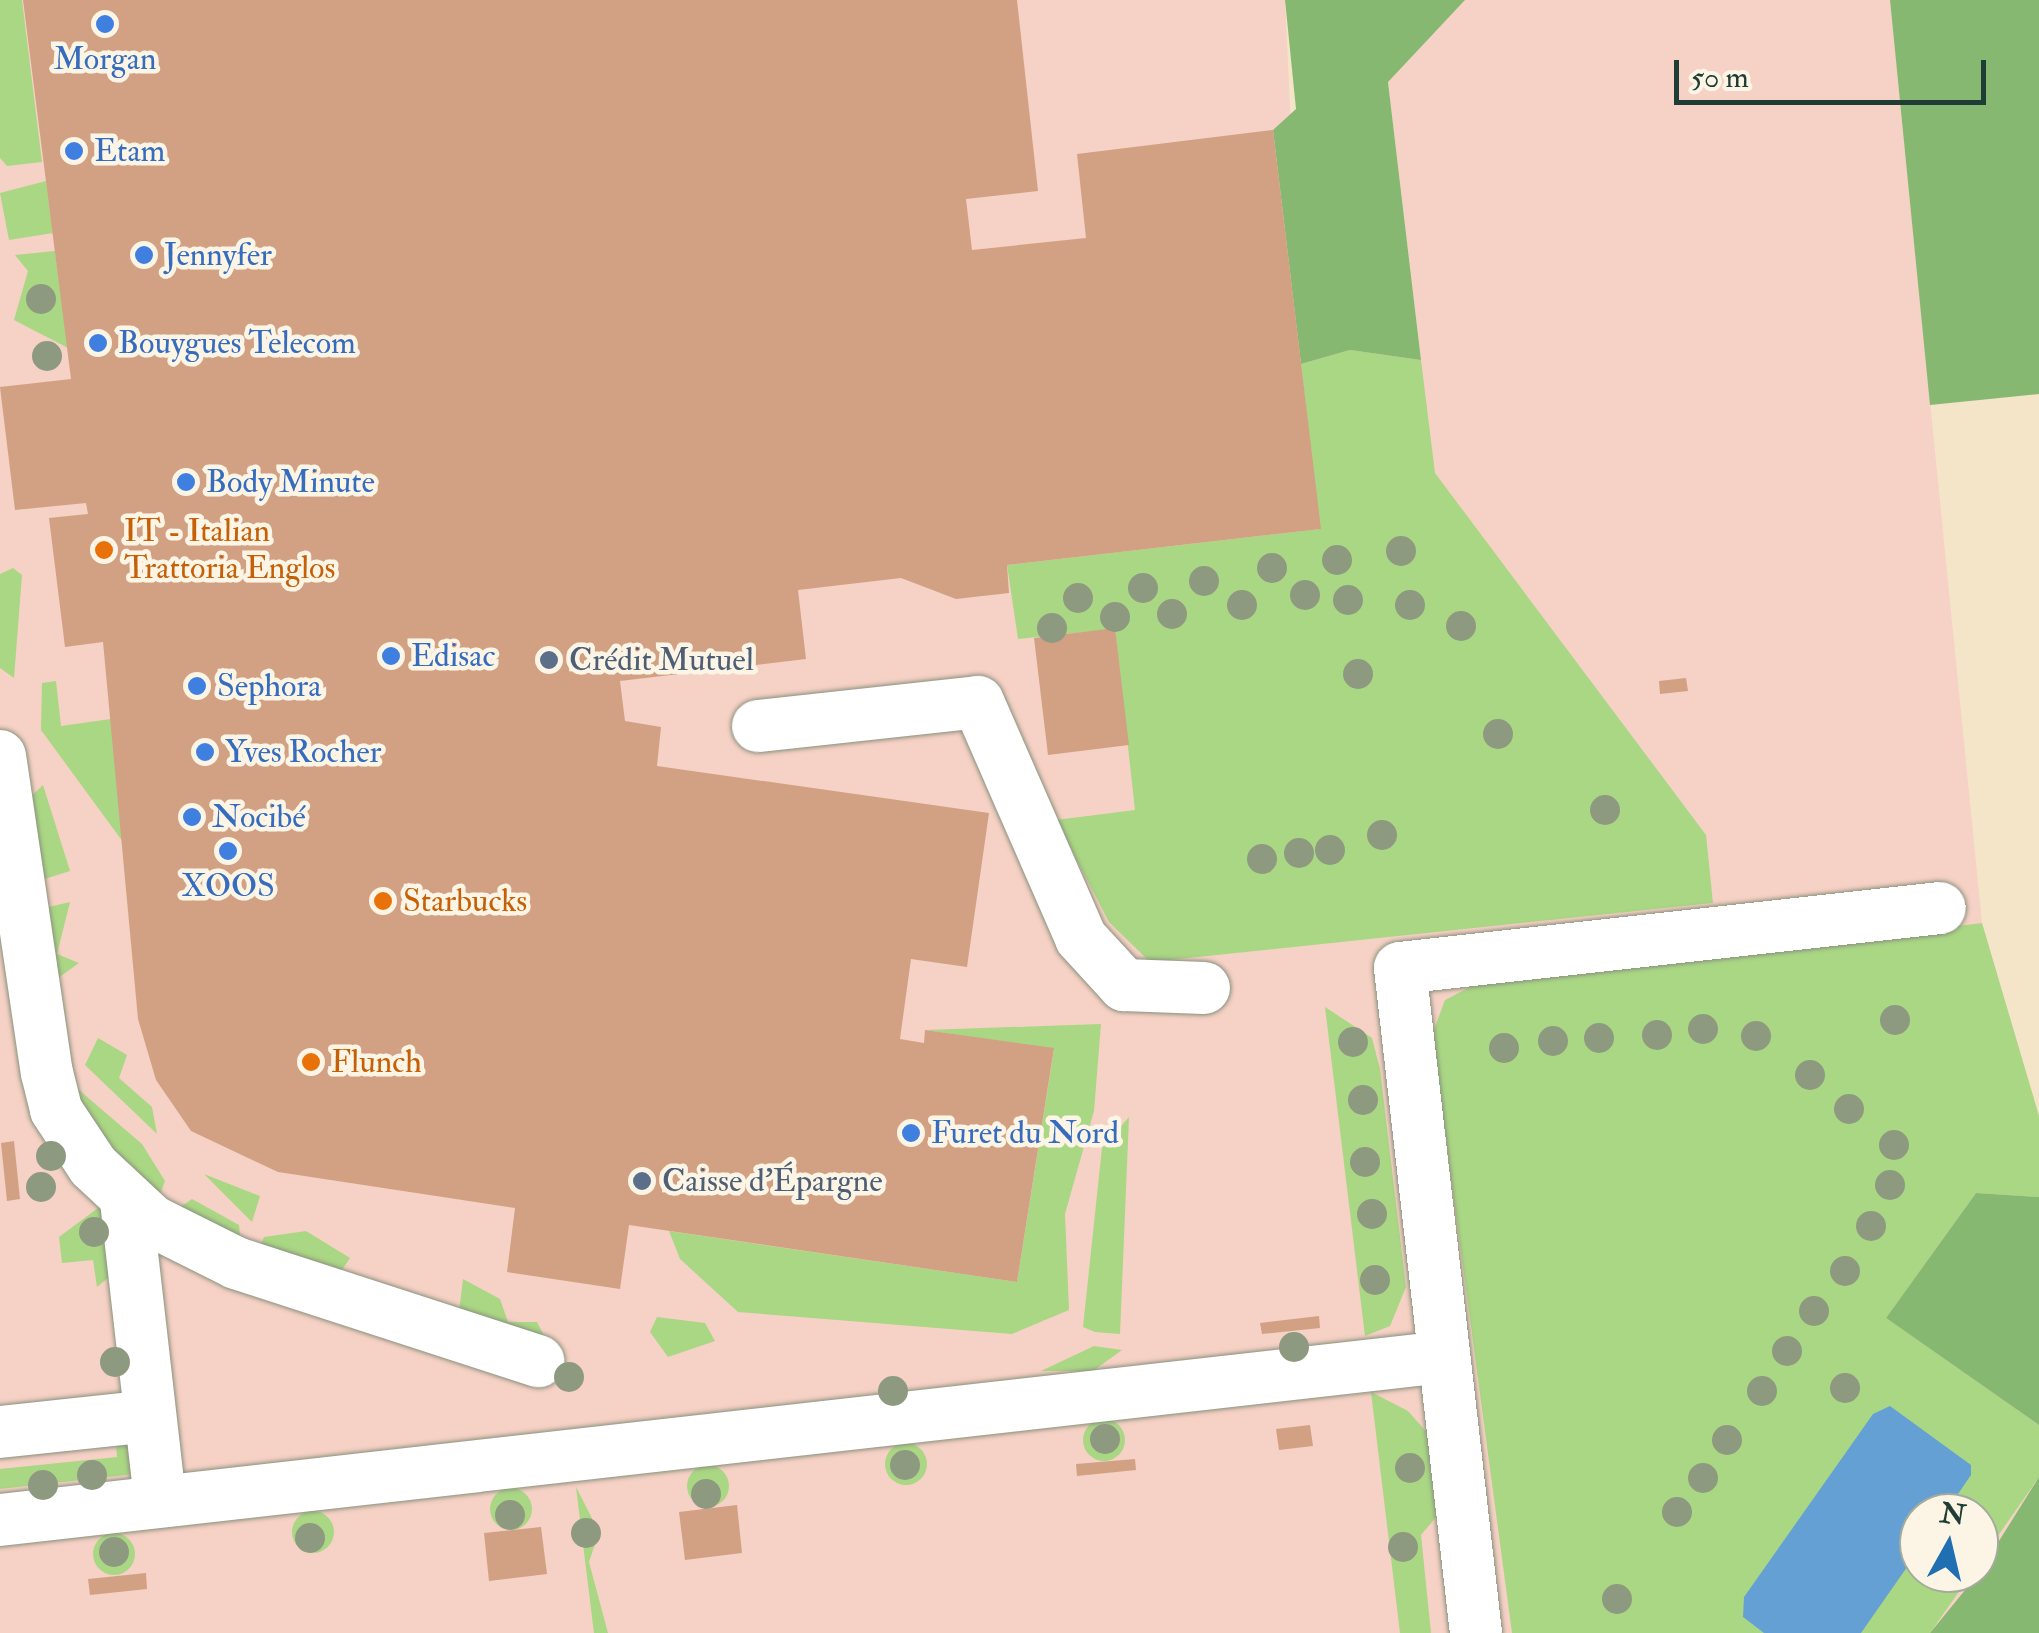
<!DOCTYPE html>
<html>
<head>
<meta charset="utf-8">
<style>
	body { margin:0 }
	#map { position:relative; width:2039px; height:1633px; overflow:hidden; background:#f4e5c9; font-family:"IM FELL Double Pica",serif }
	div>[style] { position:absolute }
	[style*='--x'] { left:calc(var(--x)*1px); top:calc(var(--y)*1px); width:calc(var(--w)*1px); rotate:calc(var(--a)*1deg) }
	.built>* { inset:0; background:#f6d1c5 }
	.green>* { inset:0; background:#aad784 }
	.round { border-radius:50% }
	.forest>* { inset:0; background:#87b872 }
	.water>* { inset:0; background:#65a0d5 }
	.building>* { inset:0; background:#d2a184 }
	.roads { filter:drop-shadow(0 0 2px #8a917e) drop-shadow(0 0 2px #8a917e) }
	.minor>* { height:52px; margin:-26px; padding:0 26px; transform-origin:26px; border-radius:26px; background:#fff }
	.trees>* { width:30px; height:30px; margin:-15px; border-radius:50%; background:#8e9a80 }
	.dots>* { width:28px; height:28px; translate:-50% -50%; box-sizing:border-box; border:5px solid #fcf5e5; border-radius:50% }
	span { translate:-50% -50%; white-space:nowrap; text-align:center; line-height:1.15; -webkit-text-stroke:9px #fcf5e5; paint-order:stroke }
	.shop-label { font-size:32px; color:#366cbe }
	.left { translate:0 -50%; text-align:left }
	.food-label { font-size:32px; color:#c56008 }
	.service-label { font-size:32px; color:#4e5e75 }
	.north { position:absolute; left:1899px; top:1493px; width:100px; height:100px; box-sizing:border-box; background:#fcf5e5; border:2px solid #a4ab9e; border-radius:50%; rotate:8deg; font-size:28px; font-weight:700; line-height:40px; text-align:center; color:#1f3d34 }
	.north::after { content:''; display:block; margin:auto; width:35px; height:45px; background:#1f6fb2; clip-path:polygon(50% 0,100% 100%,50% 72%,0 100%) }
	.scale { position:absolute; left:1674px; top:60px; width:312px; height:45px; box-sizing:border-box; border:5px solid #1f3d34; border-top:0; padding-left:12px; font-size:30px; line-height:35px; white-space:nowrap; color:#1f3d34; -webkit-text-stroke:8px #fcf5e5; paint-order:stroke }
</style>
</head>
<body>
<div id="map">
	<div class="built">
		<div style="clip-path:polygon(evenodd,0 0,1285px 0,1302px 364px,1350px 350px,1421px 359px,1388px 81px,1465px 0,1890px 0,1982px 923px,2039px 1116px,2039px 1633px,0 1633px,0 0,1919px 1513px,1979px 1513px,1979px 1573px,1919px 1573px,1919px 1513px)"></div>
	</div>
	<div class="green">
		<div style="clip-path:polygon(0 0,22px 0,42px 162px,7px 166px,0 158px)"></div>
		<div style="clip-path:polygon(46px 181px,53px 233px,9px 240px,0 193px)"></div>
		<div style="clip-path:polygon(55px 251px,68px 348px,14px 320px,28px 271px,15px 255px)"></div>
		<div style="clip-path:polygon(1350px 350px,1421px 360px,1435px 473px,1706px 835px,1713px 903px,1150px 962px,1109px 922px,1056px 820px,1135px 810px,1115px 629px,1018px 639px,1007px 565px,1320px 529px,1301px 364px)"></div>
		<div style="clip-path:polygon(13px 568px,22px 575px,14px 678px,0 668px,0 574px)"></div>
		<div style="clip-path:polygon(56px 681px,61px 726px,111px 719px,123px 842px,41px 730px,42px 683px)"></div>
		<div style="clip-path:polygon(43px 785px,70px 871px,32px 883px,22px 805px)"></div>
		<div style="clip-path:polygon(70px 902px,57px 954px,79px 963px,47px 986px,36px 910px)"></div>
		<div style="clip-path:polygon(1982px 923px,2039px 1116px,2039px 1197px,1976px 1193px,1886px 1318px,2039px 1425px,2039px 1477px,1979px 1563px,1979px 1513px,1919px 1513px,1919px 1573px,1972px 1573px,1930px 1633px,1512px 1633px,1432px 1035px,1445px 1000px,1474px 985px)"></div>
		<div style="clip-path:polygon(1325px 1007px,1372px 1038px,1380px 1069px,1406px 1287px,1390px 1326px,1365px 1336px)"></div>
		<div style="clip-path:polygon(1101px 1024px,1094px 1111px,1065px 1214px,1069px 1310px,1012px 1334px,738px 1312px,680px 1259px,669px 1231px,1017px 1282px,1054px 1049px,925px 1030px)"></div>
		<div style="clip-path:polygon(98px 1038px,127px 1055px,119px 1078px,152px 1107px,157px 1134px,85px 1065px)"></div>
		<div style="clip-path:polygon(72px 1084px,142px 1144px,165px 1181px,156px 1205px,105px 1152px)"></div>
		<div style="clip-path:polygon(1129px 1117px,1120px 1334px,1095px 1332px,1083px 1327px,1102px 1148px)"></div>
		<div style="clip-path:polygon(204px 1174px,260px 1196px,252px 1222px)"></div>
		<div style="clip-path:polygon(192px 1199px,239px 1225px,241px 1246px,171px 1213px)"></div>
		<div style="clip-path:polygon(106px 1202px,113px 1274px,97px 1287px,93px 1260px,62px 1263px,59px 1237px)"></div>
		<div style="clip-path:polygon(306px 1231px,350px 1258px,336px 1279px,258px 1252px,264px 1237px)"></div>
		<div style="clip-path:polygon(463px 1279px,500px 1299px,508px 1322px,537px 1322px,551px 1349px,458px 1320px)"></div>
		<div style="clip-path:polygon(657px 1317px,705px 1323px,715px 1341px,668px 1357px,650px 1332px)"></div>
		<div style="clip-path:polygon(1094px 1346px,1122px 1350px,1093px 1371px,1041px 1371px)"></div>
		<div style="clip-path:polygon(1371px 1392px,1408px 1411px,1431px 1437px,1437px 1516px,1421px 1535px,1431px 1633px,1400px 1633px)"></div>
		<div class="round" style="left:1083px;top:1419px;width:42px;height:42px"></div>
		<div style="clip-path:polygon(115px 1430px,133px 1449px,135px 1474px,0 1489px,0 1469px,117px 1457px)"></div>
		<div class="round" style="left:885px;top:1443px;width:42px;height:42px"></div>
		<div class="round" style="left:687px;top:1465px;width:42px;height:42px"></div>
		<div style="clip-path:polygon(576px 1487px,599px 1532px,589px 1562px,608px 1633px,594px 1633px)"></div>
		<div class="round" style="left:490px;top:1488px;width:42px;height:42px"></div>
		<div class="round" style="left:292px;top:1511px;width:42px;height:42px"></div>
		<div class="round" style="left:93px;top:1533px;width:42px;height:42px"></div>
	</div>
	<div class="forest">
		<div style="clip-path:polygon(1285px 0,1465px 0,1388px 82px,1421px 360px,1350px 350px,1301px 364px,1273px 130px,1296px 109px)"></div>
		<div style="clip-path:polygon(1890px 0,2039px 0,2039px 394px,1930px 405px)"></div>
		<div style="clip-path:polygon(1976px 1193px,2039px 1197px,2039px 1425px,1886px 1318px)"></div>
		<div style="clip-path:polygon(2039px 1477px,2039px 1633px,1930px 1633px,1979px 1573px)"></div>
	</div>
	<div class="water">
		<div style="clip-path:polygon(1890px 1406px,1971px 1465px,1971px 1475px,1945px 1513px,1919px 1513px,1919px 1550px,1861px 1633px,1764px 1633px,1743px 1617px,1744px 1597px,1873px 1414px)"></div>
	</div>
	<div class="building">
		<div style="clip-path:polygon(23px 0,1017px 0,1038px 191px,966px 199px,972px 250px,1086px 238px,1077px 154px,1273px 130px,1321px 529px,1007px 565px,1009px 593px,956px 599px,901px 578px,798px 590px,806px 659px,620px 681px,625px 721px,661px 727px,657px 766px,989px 813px,967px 967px,911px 959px,900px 1039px,924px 1043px,925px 1030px,1054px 1048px,1017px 1282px,629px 1225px,620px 1289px,507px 1272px,515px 1208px,278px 1172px,191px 1131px,156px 1080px,138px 1019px,103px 642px,65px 647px,49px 518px,88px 514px,86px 503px,15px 510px,0 387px,71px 379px)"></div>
		<div style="clip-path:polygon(1115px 628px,1129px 745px,1048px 755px,1034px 638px)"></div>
		<div style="clip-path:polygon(1686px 678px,1688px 691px,1660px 694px,1659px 681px)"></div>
		<div style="clip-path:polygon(14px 1141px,20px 1199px,7px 1201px,1px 1143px)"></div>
		<div style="clip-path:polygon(1319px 1316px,1320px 1328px,1262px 1334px,1260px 1323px)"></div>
		<div style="clip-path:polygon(1310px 1425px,1313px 1446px,1279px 1450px,1276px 1429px)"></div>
		<div style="clip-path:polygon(1135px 1459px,1136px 1470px,1077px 1476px,1076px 1464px)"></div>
		<div style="clip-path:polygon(737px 1505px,742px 1553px,685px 1560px,679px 1512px)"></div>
		<div style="clip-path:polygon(541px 1527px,547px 1574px,489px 1581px,484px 1533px)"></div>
		<div style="clip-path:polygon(146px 1573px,147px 1589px,90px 1595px,88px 1579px)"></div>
	</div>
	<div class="roads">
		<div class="minor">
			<div style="--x:758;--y:726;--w:221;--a:-6.2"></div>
			<div style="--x:978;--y:702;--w:257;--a:66.4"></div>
			<div style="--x:1081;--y:938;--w:64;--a:47.5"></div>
			<div style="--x:1124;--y:985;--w:80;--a:2.1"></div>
			<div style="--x:0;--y:756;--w:320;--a:81.6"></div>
			<div style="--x:47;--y:1073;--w:38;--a:76"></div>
			<div style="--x:56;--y:1110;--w:67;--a:56.5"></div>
			<div style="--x:93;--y:1166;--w:81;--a:43"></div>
			<div style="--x:152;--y:1221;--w:94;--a:26.6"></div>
			<div style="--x:236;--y:1263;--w:318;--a:18"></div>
			<div style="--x:126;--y:1201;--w:302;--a:83.5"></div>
			<div style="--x:0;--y:1432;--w:150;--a:-6.1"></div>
			<div style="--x:0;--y:1520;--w:1453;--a:-6.44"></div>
			<div style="--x:1476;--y:1633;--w:669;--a:-96.52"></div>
			<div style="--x:1400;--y:968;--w:543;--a:-6.34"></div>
		</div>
	</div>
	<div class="trees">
		<div style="left:41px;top:299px"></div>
		<div style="left:47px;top:356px"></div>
		<div style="left:1401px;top:551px"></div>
		<div style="left:1337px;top:560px"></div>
		<div style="left:1272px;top:568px"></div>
		<div style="left:1204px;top:581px"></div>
		<div style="left:1143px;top:588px"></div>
		<div style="left:1305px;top:595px"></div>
		<div style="left:1078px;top:598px"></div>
		<div style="left:1348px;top:600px"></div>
		<div style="left:1242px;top:605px"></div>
		<div style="left:1410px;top:605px"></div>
		<div style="left:1172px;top:614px"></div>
		<div style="left:1115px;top:617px"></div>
		<div style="left:1461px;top:626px"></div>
		<div style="left:1052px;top:628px"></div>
		<div style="left:1358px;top:674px"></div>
		<div style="left:1498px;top:734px"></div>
		<div style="left:1605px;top:810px"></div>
		<div style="left:1382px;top:835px"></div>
		<div style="left:1330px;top:850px"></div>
		<div style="left:1299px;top:853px"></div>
		<div style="left:1262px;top:859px"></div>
		<div style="left:1895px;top:1020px"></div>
		<div style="left:1703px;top:1029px"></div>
		<div style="left:1657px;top:1035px"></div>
		<div style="left:1756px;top:1036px"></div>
		<div style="left:1599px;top:1038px"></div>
		<div style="left:1553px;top:1041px"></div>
		<div style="left:1353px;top:1042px"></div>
		<div style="left:1504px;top:1048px"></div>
		<div style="left:1810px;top:1075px"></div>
		<div style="left:1363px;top:1100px"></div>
		<div style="left:1849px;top:1109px"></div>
		<div style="left:1894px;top:1145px"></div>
		<div style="left:51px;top:1156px"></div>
		<div style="left:1365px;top:1162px"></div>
		<div style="left:1890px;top:1185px"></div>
		<div style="left:41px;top:1187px"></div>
		<div style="left:1372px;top:1214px"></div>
		<div style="left:1871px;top:1226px"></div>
		<div style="left:94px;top:1232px"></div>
		<div style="left:1845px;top:1271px"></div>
		<div style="left:1375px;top:1280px"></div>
		<div style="left:1814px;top:1311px"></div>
		<div style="left:1294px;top:1347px"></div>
		<div style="left:1787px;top:1351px"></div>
		<div style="left:115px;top:1362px"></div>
		<div style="left:569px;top:1377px"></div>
		<div style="left:1845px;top:1388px"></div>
		<div style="left:893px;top:1391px"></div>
		<div style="left:1762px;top:1391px"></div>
		<div style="left:1105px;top:1439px"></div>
		<div style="left:1727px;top:1440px"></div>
		<div style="left:905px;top:1465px"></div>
		<div style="left:1410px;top:1468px"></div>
		<div style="left:92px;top:1475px"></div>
		<div style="left:1703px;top:1478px"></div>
		<div style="left:43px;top:1485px"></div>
		<div style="left:706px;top:1494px"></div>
		<div style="left:1677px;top:1512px"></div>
		<div style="left:510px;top:1515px"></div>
		<div style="left:586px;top:1533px"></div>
		<div style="left:310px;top:1538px"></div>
		<div style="left:1403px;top:1547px"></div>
		<div style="left:114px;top:1552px"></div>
		<div style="left:1617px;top:1599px"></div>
	</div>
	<div class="dots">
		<div style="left:105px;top:24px;background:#3f7fe0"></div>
		<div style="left:74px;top:151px;background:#3f7fe0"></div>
		<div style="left:144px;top:255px;background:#3f7fe0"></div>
		<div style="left:98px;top:343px;background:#3f7fe0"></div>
		<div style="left:186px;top:482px;background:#3f7fe0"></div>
		<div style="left:104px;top:550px;background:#e8710a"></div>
		<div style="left:391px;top:656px;background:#3f7fe0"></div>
		<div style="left:549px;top:660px;background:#5c6f8a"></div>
		<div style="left:197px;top:686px;background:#3f7fe0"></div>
		<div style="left:205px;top:752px;background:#3f7fe0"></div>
		<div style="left:192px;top:817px;background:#3f7fe0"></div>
		<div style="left:228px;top:851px;background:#3f7fe0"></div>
		<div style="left:383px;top:901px;background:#e8710a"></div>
		<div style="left:311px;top:1062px;background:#e8710a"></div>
		<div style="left:911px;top:1133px;background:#3f7fe0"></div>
		<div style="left:642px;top:1181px;background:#5c6f8a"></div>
	</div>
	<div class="shop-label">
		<span style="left:105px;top:59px">Morgan</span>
		<span class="left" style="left:94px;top:151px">Etam</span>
		<span class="left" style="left:164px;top:255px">Jennyfer</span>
		<span class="left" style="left:118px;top:343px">Bouygues Telecom</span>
		<span class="left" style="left:206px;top:482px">Body Minute</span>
		<span class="left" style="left:411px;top:656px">Edisac</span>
		<span class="left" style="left:217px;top:686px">Sephora</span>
		<span class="left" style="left:225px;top:752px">Yves Rocher</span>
		<span class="left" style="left:212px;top:817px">Nocibé</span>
		<span style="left:228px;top:886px">XOOS</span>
		<span class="left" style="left:931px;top:1133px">Furet du Nord</span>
	</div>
	<div class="food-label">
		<span class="left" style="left:124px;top:550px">IT - Italian<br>Trattoria Englos</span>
		<span class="left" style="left:403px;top:901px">Starbucks</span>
		<span class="left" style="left:331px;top:1062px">Flunch</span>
	</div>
	<div class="service-label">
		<span class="left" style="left:569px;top:660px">Crédit Mutuel</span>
		<span class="left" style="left:662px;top:1181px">Caisse d'Épargne</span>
	</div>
	<div class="north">N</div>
	<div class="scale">50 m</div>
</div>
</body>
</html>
